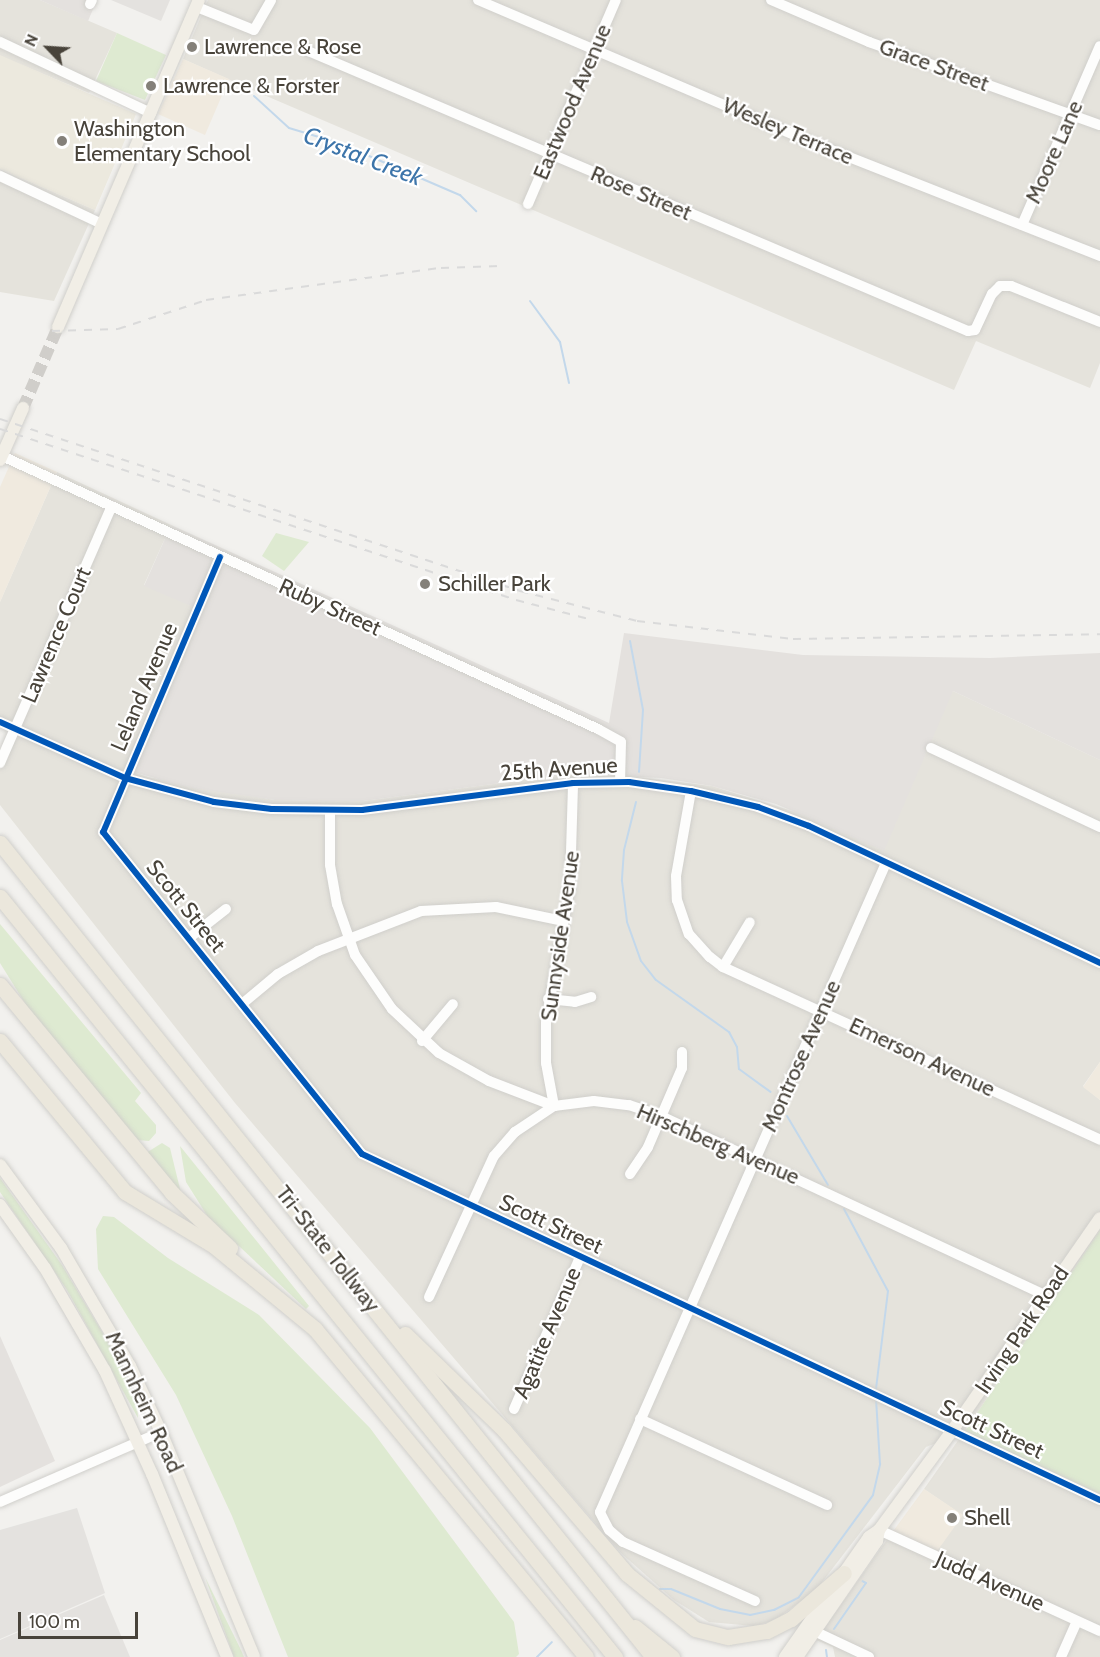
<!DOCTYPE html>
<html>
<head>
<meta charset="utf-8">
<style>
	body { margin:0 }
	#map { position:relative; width:1100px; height:1657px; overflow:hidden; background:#f2f1ee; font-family:Cabin,sans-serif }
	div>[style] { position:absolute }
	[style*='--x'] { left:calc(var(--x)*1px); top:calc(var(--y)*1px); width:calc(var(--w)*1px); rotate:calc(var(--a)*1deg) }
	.residential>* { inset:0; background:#e5e3dc }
	.commercial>* { inset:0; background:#f0eadf }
	.industrial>* { inset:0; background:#e4e1de }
	.education>* { inset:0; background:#ece9de }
	.green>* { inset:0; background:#deead1 }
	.parking>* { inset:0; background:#e4e2df }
	.stream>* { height:2px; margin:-1px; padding:0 1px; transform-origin:1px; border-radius:1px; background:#c3d8eb }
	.major-tunnel>* { height:12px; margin-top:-6px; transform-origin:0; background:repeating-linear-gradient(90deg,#d0ceca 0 12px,transparent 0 18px) }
	.roads { filter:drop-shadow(0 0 2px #d0cfcb) drop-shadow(0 0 2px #d0cfcb) }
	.minor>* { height:10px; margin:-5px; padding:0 5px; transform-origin:5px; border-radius:5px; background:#fdfdfc }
	.major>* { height:12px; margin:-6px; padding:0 6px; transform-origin:6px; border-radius:6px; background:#f1eee6 }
	.highway>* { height:15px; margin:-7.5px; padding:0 7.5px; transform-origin:7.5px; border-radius:7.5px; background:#ebe7dc }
	.rail>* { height:2px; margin-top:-1px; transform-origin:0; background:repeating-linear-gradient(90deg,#dadada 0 8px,transparent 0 16px) }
	.cycleway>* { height:6px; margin:-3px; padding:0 3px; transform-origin:3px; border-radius:3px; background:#0057b8 }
	.dots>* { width:16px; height:16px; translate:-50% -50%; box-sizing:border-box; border:3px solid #fff; border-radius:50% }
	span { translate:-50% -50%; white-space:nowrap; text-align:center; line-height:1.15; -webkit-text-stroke:4.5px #fff; paint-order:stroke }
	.poi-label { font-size:22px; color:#48433a }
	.left { translate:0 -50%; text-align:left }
	.street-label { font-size:22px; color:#48433a }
	.water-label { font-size:24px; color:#3d75aa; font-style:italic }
	.north { position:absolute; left:18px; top:18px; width:60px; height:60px; -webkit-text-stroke:4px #fff; paint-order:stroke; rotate:295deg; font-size:16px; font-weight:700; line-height:24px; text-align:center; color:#48433a }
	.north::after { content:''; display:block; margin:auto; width:21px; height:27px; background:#48433a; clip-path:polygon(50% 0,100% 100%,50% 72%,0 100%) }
	.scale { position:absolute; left:18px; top:1612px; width:120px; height:27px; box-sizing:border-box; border:3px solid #48433a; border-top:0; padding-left:8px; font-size:18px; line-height:21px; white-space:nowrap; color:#48433a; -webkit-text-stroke:4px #fff; paint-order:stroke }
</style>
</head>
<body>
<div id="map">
	<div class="residential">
		<div style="clip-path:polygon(0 0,40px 0,117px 33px,89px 93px,0 56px)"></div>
		<div style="clip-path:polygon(208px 0,1100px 0,1100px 363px,1090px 388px,976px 341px,954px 390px,257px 92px,183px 59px)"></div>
		<div style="clip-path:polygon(0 169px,95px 210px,54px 301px,0 292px)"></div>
		<div style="clip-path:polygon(57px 472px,171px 525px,144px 585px,199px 609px,131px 771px,148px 777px,275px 800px,363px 801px,570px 774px,611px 774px,712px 786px,805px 815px,953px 691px,1100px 760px,1100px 1062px,1083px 1086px,1100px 1100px,1100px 1230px,965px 1431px,1100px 1494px,1100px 1657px,835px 1657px,833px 1647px,816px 1640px,891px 1534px,962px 1515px,924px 1489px,964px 1432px,926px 1447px,816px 1590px,775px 1620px,754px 1626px,709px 1622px,674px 1600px,621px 1553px,235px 1103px,0 805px,0 751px,12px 725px,0 719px,0 602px)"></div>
	</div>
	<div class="commercial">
		<div style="clip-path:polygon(183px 59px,229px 79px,205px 135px,158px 114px)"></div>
		<div style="clip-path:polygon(15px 453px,57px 472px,0 602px,0 487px)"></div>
		<div style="clip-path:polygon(1100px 1062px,1100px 1100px,1083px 1087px)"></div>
		<div style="clip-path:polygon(924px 1489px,963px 1515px,935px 1554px,891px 1534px)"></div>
	</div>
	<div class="industrial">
		<div style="clip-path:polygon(40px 0,97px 0,88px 21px)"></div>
		<div style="clip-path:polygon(171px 525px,609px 723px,624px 633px,803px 655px,990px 658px,1100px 653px,1100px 760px,953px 691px,884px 851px,776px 804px,712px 786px,661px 778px,570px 774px,363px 801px,317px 801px,275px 800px,186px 787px,130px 771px,198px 609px,144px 586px)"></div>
		<div style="clip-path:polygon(0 1336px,55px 1461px,0 1487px)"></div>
	</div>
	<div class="education">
		<div style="clip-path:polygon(0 55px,136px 114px,95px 210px,0 169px)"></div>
	</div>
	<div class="green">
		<div style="clip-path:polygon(117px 33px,166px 55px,145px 100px,96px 81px)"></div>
		<div style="clip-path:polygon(276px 533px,309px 542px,284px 571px,262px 556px)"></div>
		<div style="clip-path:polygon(0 924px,141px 1093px,135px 1101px,156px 1125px,156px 1133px,149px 1141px,137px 1140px,28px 1008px,0 963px)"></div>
		<div style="clip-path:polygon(162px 1143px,170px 1148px,181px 1193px,146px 1153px)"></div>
		<div style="clip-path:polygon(180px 1146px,242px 1223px,309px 1306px,306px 1309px,208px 1217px,186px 1182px)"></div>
		<div style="clip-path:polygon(0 1178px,62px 1265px,108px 1342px,137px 1399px,138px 1418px,67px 1290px,0 1192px)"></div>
		<div style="clip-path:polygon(103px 1216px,114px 1217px,168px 1258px,259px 1315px,370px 1428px,514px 1622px,519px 1654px,516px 1657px,288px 1657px,232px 1516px,176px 1395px,98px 1269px,96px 1229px)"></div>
		<div style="clip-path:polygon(1100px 1230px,1100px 1494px,965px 1431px)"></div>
		<div style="clip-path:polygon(205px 1577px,241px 1650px,244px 1657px,234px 1657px)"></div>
	</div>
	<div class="parking">
		<div style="clip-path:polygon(111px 0,170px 0,161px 21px)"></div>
		<div style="clip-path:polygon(77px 1508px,105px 1593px,0 1639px,0 1530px)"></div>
		<div style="clip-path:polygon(104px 1595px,130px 1657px,0 1657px,0 1640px)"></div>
	</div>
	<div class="stream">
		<div style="--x:254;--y:96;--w:47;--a:42.4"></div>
		<div style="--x:289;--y:128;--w:52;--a:16.7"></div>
		<div style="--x:339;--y:143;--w:132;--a:23.3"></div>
		<div style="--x:460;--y:195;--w:23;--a:45"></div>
		<div style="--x:530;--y:301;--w:51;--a:53.8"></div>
		<div style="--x:560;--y:342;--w:42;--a:77.6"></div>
		<div style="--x:630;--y:641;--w:70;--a:79.3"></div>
		<div style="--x:643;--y:710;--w:62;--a:93.7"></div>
		<div style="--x:636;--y:802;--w:49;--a:104"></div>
		<div style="--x:624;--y:850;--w:31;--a:94"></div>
		<div style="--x:622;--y:881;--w:41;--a:83"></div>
		<div style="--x:627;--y:922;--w:41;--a:70.3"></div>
		<div style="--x:641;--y:961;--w:24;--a:52"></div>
		<div style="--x:656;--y:980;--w:90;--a:35.5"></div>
		<div style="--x:729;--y:1032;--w:17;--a:62"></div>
		<div style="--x:737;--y:1047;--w:22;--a:85"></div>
		<div style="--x:739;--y:1069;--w:39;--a:36"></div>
		<div style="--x:787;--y:1116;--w:80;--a:59.3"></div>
		<div style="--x:844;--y:1209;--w:93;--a:61.8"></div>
		<div style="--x:888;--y:1291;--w:99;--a:97"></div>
		<div style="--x:660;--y:1589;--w:11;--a:0"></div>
		<div style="--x:671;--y:1589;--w:53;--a:22.2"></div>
		<div style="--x:720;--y:1609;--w:31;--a:11"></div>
		<div style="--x:750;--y:1615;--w:25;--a:-12"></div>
		<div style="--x:774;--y:1610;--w:28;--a:-27"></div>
		<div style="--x:799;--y:1597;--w:126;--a:-54"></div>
		<div style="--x:873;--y:1495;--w:32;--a:-77"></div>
		<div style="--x:880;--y:1464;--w:66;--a:-93.5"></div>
		<div style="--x:834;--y:1629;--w:56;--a:-55.2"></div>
		<div style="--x:866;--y:1583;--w:4;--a:-153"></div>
		<div style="--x:826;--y:1650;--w:7;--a:82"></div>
		<div style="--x:537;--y:1657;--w:21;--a:-45"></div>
	</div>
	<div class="major-tunnel">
		<div style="--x:23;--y:408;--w:88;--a:-66.6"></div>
	</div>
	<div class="roads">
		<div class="minor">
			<div style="--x:478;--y:0;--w:362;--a:23.1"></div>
			<div style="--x:811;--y:142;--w:311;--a:21.5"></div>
			<div style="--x:771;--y:0;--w:107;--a:23.2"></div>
			<div style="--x:869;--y:42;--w:245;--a:19.8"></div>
			<div style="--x:90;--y:4;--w:4;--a:-63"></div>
			<div style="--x:197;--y:7;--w:61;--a:22"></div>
			<div style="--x:254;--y:30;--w:34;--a:-60"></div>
			<div style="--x:0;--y:42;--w:167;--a:25.2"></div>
			<div style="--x:308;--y:51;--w:717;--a:22.99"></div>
			<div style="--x:968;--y:331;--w:7;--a:-8"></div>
			<div style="--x:975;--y:330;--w:40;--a:-65"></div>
			<div style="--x:992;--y:294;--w:11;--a:-45"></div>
			<div style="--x:1000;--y:286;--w:11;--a:0"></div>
			<div style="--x:1011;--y:286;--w:96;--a:22"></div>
			<div style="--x:0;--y:176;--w:113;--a:25.2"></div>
			<div style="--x:528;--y:204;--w:222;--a:-66.7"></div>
			<div style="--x:1022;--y:225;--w:195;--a:-66.5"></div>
			<div style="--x:2;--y:456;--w:656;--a:24.61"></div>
			<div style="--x:598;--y:729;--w:26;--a:29"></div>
			<div style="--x:621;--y:742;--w:40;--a:91.4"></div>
			<div style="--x:220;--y:557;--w:299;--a:113"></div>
			<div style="--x:103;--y:832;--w:413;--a:51.2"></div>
			<div style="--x:362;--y:1154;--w:815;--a:25.12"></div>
			<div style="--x:0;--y:722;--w:137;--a:24.1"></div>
			<div style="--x:125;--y:778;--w:92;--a:15.1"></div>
			<div style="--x:214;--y:802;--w:58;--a:6.9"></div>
			<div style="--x:272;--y:809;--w:90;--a:0.6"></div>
			<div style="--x:362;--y:810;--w:213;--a:-7.3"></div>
			<div style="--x:573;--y:783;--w:56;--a:-1"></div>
			<div style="--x:629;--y:782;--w:63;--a:8.3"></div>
			<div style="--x:691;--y:791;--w:69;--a:13.4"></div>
			<div style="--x:758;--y:807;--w:54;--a:20.4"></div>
			<div style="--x:809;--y:826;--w:322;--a:25.2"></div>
			<div style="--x:931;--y:748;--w:187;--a:25.1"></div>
			<div style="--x:0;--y:763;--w:280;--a:-66.5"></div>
			<div style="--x:691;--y:791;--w:86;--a:100"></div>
			<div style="--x:676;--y:876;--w:24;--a:88"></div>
			<div style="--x:677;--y:900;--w:36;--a:71"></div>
			<div style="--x:689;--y:934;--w:31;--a:48"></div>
			<div style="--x:710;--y:957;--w:16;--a:38"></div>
			<div style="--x:723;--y:967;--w:415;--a:24.6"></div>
			<div style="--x:330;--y:812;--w:53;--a:90"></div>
			<div style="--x:330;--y:865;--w:40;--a:80"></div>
			<div style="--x:337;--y:904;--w:54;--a:70.6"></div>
			<div style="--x:355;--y:955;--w:65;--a:55.6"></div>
			<div style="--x:392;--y:1009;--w:64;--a:43.1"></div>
			<div style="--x:439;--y:1053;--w:57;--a:29.2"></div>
			<div style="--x:489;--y:1081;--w:70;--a:21"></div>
			<div style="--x:554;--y:1106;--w:40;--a:-7.1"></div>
			<div style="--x:594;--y:1101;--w:35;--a:7"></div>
			<div style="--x:629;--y:1105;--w:34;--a:19"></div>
			<div style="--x:661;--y:1116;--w:424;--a:25"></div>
			<div style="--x:189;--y:938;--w:47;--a:-38.1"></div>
			<div style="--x:723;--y:967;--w:52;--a:-59"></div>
			<div style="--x:548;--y:999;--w:27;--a:6"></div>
			<div style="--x:575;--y:1002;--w:17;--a:-17"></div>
			<div style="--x:242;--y:1004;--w:47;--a:-39.8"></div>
			<div style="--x:278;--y:974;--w:46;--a:-29.9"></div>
			<div style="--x:318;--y:951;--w:110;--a:-21.2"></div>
			<div style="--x:421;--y:911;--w:75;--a:-3.1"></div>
			<div style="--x:496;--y:907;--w:68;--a:11.8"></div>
			<div style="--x:422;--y:1041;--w:48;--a:-50"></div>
			<div style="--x:630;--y:1174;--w:32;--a:-56"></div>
			<div style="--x:648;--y:1147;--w:86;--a:-66.7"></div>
			<div style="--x:682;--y:1068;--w:16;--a:-90"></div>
			<div style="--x:429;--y:1297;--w:155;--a:-65.3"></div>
			<div style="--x:494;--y:1156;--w:32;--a:-49"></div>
			<div style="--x:515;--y:1132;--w:47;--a:-33.7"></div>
			<div style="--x:554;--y:1106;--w:44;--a:-100.5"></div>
			<div style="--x:546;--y:1063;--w:41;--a:-90"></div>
			<div style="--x:546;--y:1022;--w:138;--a:-80"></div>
			<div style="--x:570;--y:886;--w:103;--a:-88.3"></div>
			<div style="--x:514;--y:1409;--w:166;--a:-66.5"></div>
			<div style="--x:640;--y:1419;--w:206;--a:24.7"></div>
			<div style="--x:0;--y:1502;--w:176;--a:-23.5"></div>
			<div style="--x:879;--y:1530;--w:243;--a:24.6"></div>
			<div style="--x:755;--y:1601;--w:145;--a:-155.9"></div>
			<div style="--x:623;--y:1542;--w:18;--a:-139"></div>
			<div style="--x:609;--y:1530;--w:20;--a:-117"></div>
			<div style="--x:600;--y:1512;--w:709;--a:-66.22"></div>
			<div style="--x:814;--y:1631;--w:61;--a:25.3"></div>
			<div style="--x:1061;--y:1657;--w:39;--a:-66"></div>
		</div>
		<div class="major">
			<div style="--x:58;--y:327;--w:356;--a:-66.7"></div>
			<div style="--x:0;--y:460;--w:57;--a:-66.1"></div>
			<div style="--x:0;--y:1165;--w:103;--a:53.7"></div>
			<div style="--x:61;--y:1248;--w:137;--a:59.7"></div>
			<div style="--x:130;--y:1366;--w:73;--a:64.8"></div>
			<div style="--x:161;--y:1432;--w:243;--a:67.5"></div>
			<div style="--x:0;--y:1205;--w:77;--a:54.5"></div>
			<div style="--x:45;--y:1268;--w:119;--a:59.8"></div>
			<div style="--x:105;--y:1371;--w:113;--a:65.5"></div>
			<div style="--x:152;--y:1474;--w:198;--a:67.7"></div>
			<div style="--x:785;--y:1657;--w:146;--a:-55"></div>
			<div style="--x:869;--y:1537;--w:12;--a:-35"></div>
			<div style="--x:879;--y:1530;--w:123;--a:-53.6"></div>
			<div style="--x:952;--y:1431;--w:259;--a:-55.2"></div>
			<div style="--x:797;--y:1657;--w:141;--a:-55.4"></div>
			<div style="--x:877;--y:1541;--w:11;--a:-80"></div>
		</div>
		<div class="highway">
			<div style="--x:0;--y:843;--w:1044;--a:51.26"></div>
			<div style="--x:0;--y:897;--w:978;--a:51.02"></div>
			<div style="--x:0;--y:985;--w:270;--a:50.4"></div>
			<div style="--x:172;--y:1193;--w:80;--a:43.5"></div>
			<div style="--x:0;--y:1041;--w:196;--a:50.4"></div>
			<div style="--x:125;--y:1192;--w:104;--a:31.2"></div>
			<div style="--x:214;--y:1246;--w:131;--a:39.4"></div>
			<div style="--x:315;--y:1329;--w:425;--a:50.4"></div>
			<div style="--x:405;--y:1334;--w:138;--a:44.1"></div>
			<div style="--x:504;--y:1430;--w:189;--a:49.5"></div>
			<div style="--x:627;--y:1574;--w:87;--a:39"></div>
			<div style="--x:695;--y:1629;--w:34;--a:14"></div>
			<div style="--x:728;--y:1637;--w:39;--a:-9"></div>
			<div style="--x:767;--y:1631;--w:27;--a:-27"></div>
			<div style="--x:791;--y:1619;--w:70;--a:-41"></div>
			<div style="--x:635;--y:1627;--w:48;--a:39"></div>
		</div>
	</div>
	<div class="rail">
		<div style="--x:52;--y:331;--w:66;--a:-1.7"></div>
		<div style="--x:118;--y:329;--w:93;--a:-18.2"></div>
		<div style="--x:206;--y:300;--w:237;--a:-7.8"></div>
		<div style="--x:441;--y:268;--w:59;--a:-1.9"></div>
		<div style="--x:0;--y:419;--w:548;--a:18.3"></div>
		<div style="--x:520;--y:591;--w:121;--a:14.4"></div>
		<div style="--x:637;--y:621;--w:157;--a:6.6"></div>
		<div style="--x:793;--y:639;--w:307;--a:-0.9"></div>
		<div style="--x:0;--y:429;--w:544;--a:18.33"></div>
		<div style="--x:516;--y:600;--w:79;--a:14.7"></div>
	</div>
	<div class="cycleway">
		<div style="--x:220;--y:557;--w:299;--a:113"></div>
		<div style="--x:103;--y:832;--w:413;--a:51.2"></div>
		<div style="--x:362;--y:1154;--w:815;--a:25.12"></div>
		<div style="--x:0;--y:722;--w:137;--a:24.1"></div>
		<div style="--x:125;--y:778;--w:92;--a:15.1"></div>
		<div style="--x:214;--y:802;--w:58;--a:6.9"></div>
		<div style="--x:272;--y:809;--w:90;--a:0.6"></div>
		<div style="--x:362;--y:810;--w:213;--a:-7.3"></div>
		<div style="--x:573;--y:783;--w:56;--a:-1"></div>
		<div style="--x:629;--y:782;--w:63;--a:8.3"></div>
		<div style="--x:691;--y:791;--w:69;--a:13.4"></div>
		<div style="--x:758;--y:807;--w:54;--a:20.4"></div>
		<div style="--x:809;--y:826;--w:322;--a:25.2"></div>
	</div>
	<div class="dots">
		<div style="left:192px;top:47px;background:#848079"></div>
		<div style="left:151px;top:86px;background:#848079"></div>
		<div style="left:62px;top:141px;background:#848079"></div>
		<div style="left:425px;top:584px;background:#848079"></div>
		<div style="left:952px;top:1518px;background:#848079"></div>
	</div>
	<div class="poi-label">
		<span class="left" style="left:204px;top:47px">Lawrence &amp; Rose</span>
		<span class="left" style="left:163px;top:86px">Lawrence &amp; Forster</span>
		<span class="left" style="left:74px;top:141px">Washington<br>Elementary School</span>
		<span class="left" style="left:438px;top:584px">Schiller Park</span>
		<span class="left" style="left:964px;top:1518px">Shell</span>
	</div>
	<div class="street-label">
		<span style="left:934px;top:65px;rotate:20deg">Grace Street</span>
		<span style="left:572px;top:102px;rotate:-67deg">Eastwood Avenue</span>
		<span style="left:788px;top:131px;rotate:23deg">Wesley Terrace</span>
		<span style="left:1054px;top:152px;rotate:-66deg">Moore Lane</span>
		<span style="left:641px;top:193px;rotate:23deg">Rose Street</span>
		<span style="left:330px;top:607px;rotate:24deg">Ruby Street</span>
		<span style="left:56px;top:635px;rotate:-67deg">Lawrence Court</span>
		<span style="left:144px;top:687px;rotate:-67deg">Leland Avenue</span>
		<span style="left:559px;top:769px;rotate:-4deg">25th Avenue</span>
		<span style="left:186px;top:906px;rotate:51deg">Scott Street</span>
		<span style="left:560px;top:936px;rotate:-82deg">Sunnyside Avenue</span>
		<span style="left:801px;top:1056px;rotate:-66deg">Montrose Avenue</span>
		<span style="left:922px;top:1057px;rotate:25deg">Emerson Avenue</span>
		<span style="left:718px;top:1144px;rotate:23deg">Hirschberg Avenue</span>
		<span style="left:551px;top:1224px;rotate:25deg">Scott Street</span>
		<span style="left:328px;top:1249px;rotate:52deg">Tri-State Tollway</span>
		<span style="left:1022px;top:1330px;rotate:-56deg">Irving Park Road</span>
		<span style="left:547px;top:1333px;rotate:-67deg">Agatite Avenue</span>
		<span style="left:144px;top:1402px;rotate:65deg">Mannheim Road</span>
		<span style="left:992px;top:1429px;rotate:25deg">Scott Street</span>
		<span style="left:990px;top:1581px;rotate:24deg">Judd Avenue</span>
	</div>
	<div class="water-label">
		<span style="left:363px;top:156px;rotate:21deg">Crystal Creek</span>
	</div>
	<div class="north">N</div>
	<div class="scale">100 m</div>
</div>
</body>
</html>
